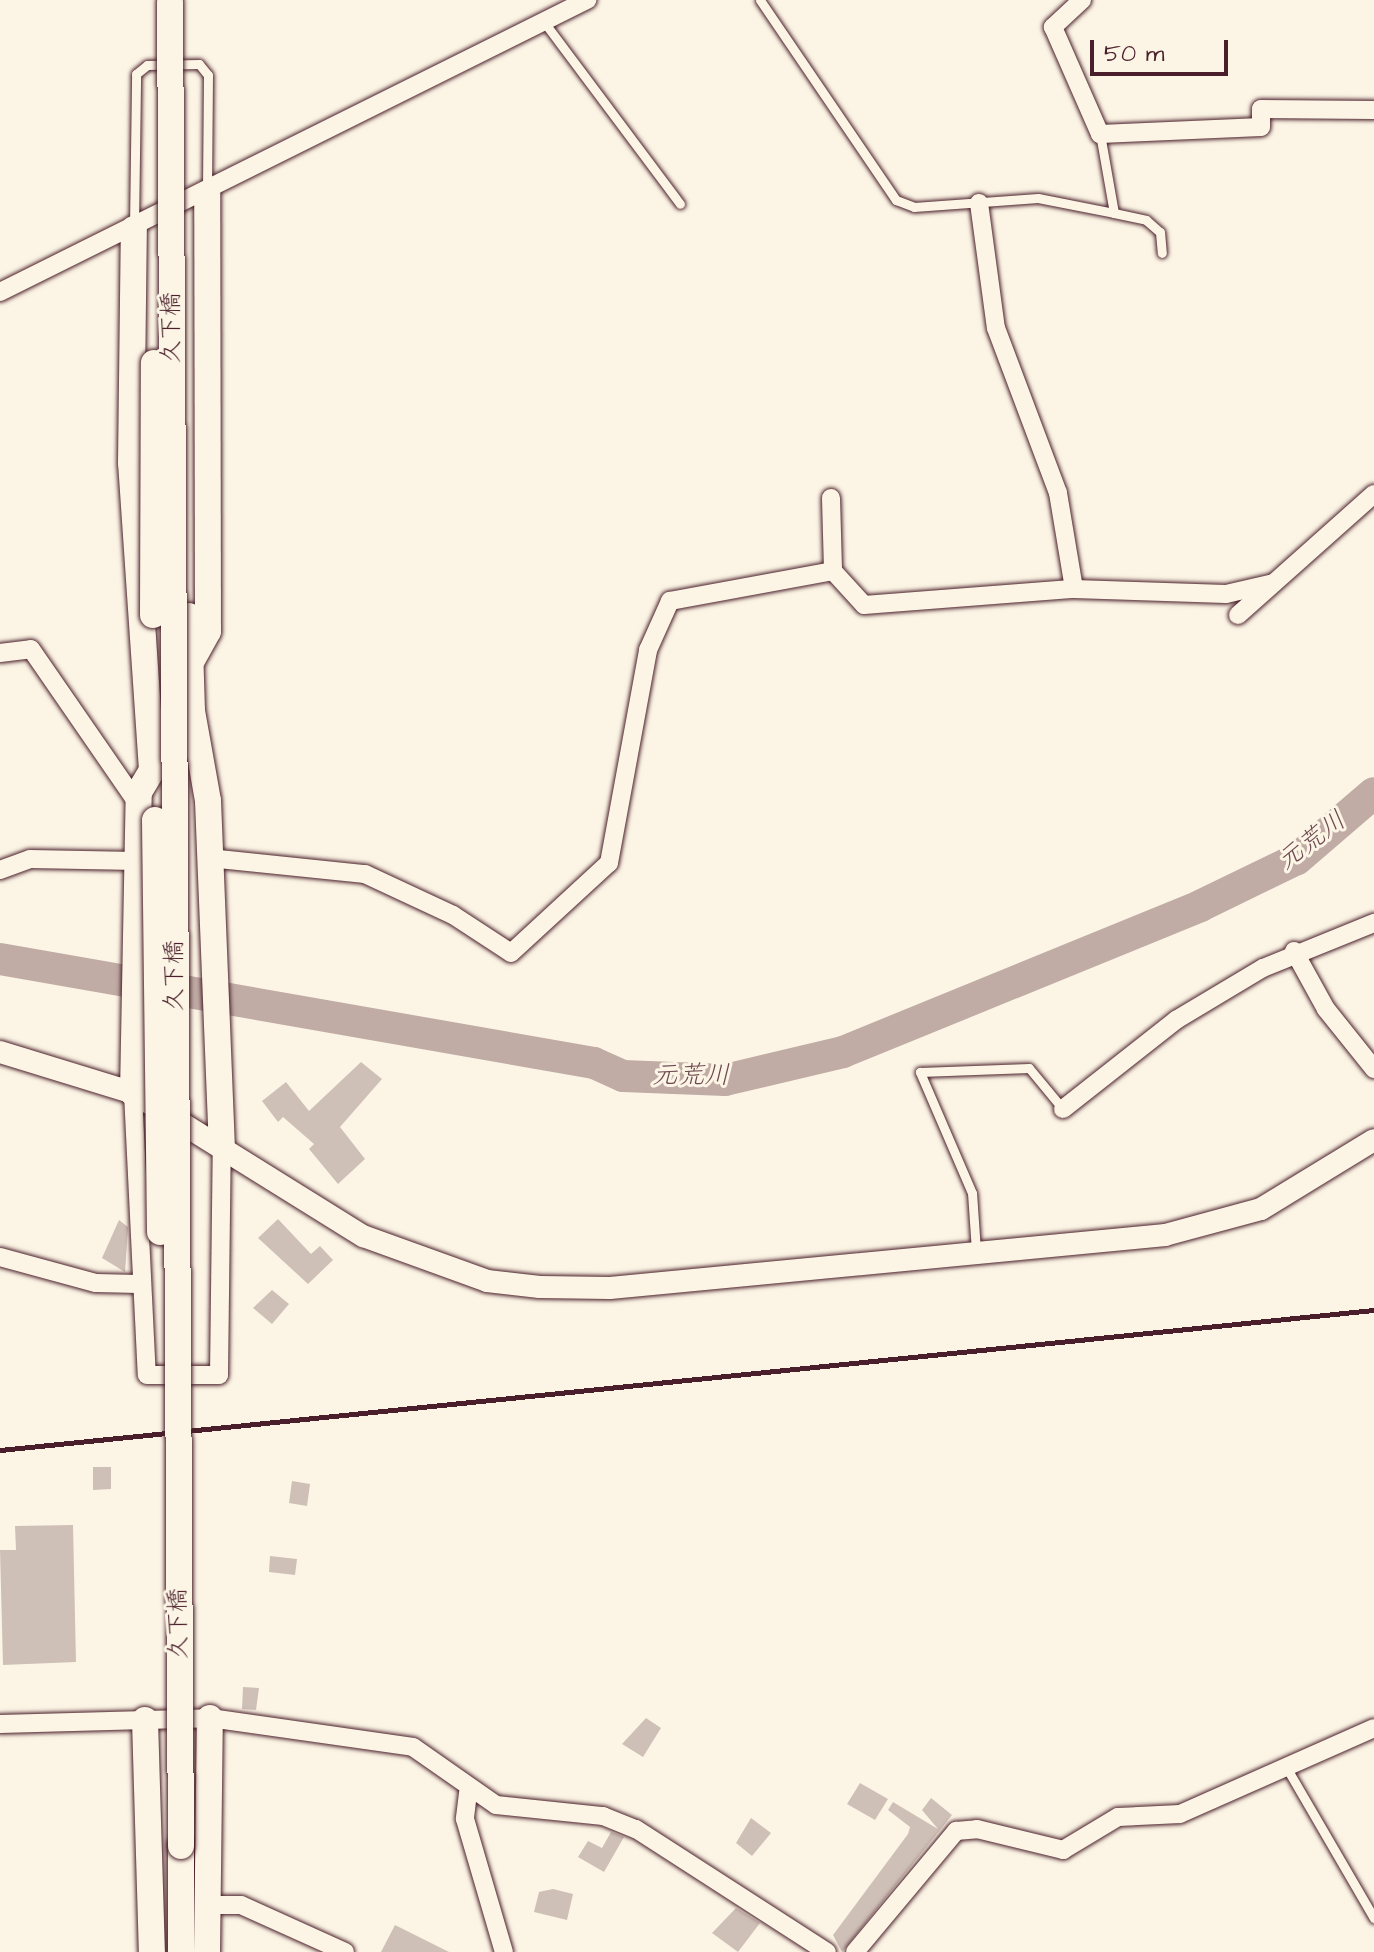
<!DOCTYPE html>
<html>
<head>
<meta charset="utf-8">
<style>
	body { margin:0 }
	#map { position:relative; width:1374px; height:1952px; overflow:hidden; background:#fcf5e5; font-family:"Architects Daughter","Klee One",sans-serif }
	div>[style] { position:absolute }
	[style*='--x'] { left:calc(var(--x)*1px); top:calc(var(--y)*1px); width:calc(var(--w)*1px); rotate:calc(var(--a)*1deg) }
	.river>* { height:32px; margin:-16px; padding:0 16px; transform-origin:16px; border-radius:16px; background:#c0aca5 }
	.building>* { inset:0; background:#cfc0b7 }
	.roads { filter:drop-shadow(0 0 2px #4a1f2b) drop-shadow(0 0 2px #4a1f2b) }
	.service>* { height:9px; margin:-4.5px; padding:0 4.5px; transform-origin:4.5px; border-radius:4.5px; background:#fcf5e5 }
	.minor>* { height:18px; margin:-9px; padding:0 9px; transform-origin:9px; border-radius:9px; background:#fcf5e5 }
	.tertiary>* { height:22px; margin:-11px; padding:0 11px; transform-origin:11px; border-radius:11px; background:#fcf5e5 }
	.secondary>* { height:26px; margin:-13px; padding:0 13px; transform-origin:13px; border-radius:13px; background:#fcf5e5 }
	.rail>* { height:5px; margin:-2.5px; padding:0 2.5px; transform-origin:2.5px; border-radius:2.5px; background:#4a1f2b }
	.bridges { filter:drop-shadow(0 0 2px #4a1f2b) drop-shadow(0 0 2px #4a1f2b) }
	.secondary-bridge>* { height:26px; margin:-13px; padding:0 13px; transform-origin:13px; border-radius:13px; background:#fcf5e5 }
	span { translate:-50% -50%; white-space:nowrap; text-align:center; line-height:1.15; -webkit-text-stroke:6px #fcf5e5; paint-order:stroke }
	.street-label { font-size:24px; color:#4a1f2b }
	.water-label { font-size:26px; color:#6d4950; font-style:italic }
	.scale { position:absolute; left:1090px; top:40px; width:138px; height:36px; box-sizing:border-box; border:4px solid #4a1f2b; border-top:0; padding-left:10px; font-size:24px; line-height:28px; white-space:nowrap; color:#4a1f2b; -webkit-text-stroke:6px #fcf5e5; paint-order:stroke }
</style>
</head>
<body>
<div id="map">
	<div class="river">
		<div style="--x:0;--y:959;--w:603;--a:9.93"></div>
		<div style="--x:594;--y:1063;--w:32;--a:24"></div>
		<div style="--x:623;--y:1076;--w:102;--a:2.2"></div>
		<div style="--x:725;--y:1080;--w:121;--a:-13.3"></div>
		<div style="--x:843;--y:1052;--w:386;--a:-22.2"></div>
		<div style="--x:1200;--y:906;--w:108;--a:-25.9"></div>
		<div style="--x:1297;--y:859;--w:101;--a:-40.6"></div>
	</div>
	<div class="building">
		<div style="clip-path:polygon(361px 1062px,382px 1079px,340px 1127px,365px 1159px,338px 1184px,309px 1149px,314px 1144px,283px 1117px,278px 1122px,262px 1101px,286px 1082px,309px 1111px)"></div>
		<div style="clip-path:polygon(278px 1219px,311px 1254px,320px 1246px,333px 1260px,308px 1284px,258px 1238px)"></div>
		<div style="clip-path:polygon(119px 1220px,128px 1227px,125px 1272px,102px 1258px)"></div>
		<div style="clip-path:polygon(272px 1290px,289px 1304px,272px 1324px,253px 1308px)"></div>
		<div style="clip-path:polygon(93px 1467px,111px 1467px,111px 1489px,93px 1490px)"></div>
		<div style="clip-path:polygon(292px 1481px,310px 1484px,307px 1506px,289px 1503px)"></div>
		<div style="clip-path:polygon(73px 1525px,76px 1662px,3px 1665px,0 1550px,16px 1550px,15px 1526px)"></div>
		<div style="clip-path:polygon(270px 1556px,297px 1559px,295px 1575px,269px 1572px)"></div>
		<div style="clip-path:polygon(243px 1687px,259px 1688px,256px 1710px,242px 1709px)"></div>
		<div style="clip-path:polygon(646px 1718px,661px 1728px,643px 1757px,622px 1744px)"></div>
		<div style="clip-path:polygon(860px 1783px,888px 1799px,875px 1820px,847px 1804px)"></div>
		<div style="clip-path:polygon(931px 1798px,952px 1815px,842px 1952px,833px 1935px,908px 1834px,910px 1827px,888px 1810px,893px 1802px,938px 1829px,922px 1810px)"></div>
		<div style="clip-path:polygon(751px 1818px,771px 1833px,752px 1856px,736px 1843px)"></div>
		<div style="clip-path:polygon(611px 1832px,624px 1837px,604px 1872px,578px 1857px,588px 1841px,602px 1848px)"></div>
		<div style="clip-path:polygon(553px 1889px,573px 1894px,567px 1920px,534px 1912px,539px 1892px)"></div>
		<div style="clip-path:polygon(736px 1908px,760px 1923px,738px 1952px,712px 1933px)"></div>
		<div style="clip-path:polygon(395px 1925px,449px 1952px,381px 1952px)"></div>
	</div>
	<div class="roads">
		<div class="service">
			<div style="--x:760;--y:0;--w:242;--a:55.8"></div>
			<div style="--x:896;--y:200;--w:19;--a:21"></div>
			<div style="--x:914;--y:207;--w:124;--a:-4.2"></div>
			<div style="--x:1038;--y:198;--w:77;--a:11.2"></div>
			<div style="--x:1114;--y:213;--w:80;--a:-100"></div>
			<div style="--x:544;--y:22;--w:227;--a:53.2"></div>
			<div style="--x:1114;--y:213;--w:33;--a:12"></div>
			<div style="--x:1146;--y:220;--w:18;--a:41"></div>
			<div style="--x:1160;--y:232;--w:21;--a:85"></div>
			<div style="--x:134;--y:226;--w:152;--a:-89.2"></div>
			<div style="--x:136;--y:74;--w:14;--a:-39"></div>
			<div style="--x:147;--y:65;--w:52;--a:-1.1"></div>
			<div style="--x:199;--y:64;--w:14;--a:51"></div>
			<div style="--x:208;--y:75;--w:113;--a:90.5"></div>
			<div style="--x:976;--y:1251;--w:58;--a:-93.9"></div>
			<div style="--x:972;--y:1193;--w:132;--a:-113.3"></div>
			<div style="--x:920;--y:1072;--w:109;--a:-2.1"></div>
			<div style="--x:1029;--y:1068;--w:53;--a:50.3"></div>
			<div style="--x:1286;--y:1767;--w:175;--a:59.8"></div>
		</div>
		<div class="minor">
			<div style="--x:1082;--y:0;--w:40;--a:137"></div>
			<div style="--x:1053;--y:27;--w:117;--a:66.3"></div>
			<div style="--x:1100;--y:134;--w:161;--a:-2.5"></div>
			<div style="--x:1261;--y:127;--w:18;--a:-90"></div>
			<div style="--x:1261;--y:109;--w:113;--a:0.5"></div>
			<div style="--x:979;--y:203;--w:126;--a:82.3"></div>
			<div style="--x:996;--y:328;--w:176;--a:69.4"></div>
			<div style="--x:1058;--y:493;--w:97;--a:80.5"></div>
			<div style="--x:0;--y:292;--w:656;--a:-26.45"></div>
			<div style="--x:831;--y:498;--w:73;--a:88.4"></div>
			<div style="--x:833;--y:571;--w:46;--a:47.6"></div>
			<div style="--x:864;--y:605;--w:211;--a:-4.4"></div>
			<div style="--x:1074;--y:589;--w:152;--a:1.9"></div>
			<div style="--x:1226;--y:594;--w:49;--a:-12.9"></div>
			<div style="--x:1238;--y:615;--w:182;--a:-41.7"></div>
			<div style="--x:0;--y:653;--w:31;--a:-7"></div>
			<div style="--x:31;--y:649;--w:188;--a:55.4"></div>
			<div style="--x:209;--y:858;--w:157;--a:5.9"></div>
			<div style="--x:365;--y:874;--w:97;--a:25"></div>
			<div style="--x:453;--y:915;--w:69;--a:33.2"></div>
			<div style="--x:511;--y:953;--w:133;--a:-42.6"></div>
			<div style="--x:609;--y:863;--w:217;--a:-79.6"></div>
			<div style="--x:648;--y:650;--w:54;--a:-65.8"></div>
			<div style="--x:670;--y:601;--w:166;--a:-10.4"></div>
			<div style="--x:0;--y:870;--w:32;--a:-20"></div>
			<div style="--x:30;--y:859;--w:107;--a:1.1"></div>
			<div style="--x:1294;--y:951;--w:66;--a:61.1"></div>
			<div style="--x:1326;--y:1009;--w:77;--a:51.3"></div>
			<div style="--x:133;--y:1093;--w:282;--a:87.2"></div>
			<div style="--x:147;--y:1375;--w:72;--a:0"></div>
			<div style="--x:219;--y:1375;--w:231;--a:-89.3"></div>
			<div style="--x:1063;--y:1109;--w:144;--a:-38.2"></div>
			<div style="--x:1176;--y:1020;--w:101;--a:-30.9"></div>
			<div style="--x:1263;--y:968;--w:120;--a:-22.1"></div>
			<div style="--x:0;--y:1257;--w:99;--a:15.2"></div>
			<div style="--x:96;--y:1283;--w:42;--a:1.4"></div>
			<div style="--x:0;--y:1724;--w:210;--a:-1.6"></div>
			<div style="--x:210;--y:1718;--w:205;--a:8.1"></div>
			<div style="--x:413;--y:1747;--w:101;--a:34.9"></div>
			<div style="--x:496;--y:1805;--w:108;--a:5.9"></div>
			<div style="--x:603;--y:1816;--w:35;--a:22"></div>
			<div style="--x:636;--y:1829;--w:227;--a:32.8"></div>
			<div style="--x:468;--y:1793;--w:26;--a:97"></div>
			<div style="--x:465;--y:1819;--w:139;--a:73.7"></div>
			<div style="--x:206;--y:1905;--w:35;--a:0"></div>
			<div style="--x:241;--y:1905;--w:114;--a:24.3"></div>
			<div style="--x:855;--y:1952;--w:158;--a:-50.1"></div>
			<div style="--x:956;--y:1831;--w:21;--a:-5"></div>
			<div style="--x:977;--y:1829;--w:89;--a:13.7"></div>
			<div style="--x:1063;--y:1850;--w:64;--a:-31"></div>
			<div style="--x:1118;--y:1817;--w:62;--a:-2.8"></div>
			<div style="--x:1180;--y:1814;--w:212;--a:-23.9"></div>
		</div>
		<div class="tertiary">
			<div style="--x:0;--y:1052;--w:139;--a:17.1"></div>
			<div style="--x:133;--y:1093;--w:271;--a:31.9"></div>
			<div style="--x:363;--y:1236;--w:132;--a:19.9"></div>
			<div style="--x:487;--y:1281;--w:53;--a:6.5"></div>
			<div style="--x:540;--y:1287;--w:70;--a:0.8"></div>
			<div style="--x:610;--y:1288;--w:558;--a:-5.45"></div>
			<div style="--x:1165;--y:1235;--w:99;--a:-15.2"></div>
			<div style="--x:1261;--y:1209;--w:132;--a:-31.4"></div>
		</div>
		<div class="secondary">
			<div style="--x:189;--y:616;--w:95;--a:88.2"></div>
			<div style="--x:192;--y:711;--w:91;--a:79.9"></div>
			<div style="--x:208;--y:801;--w:343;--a:87.7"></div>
			<div style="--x:191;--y:662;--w:35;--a:-61"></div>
			<div style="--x:208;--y:631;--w:437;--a:-90.1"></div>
			<div style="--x:133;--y:1093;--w:301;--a:-88.9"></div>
			<div style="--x:139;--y:792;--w:26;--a:-59"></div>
			<div style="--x:152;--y:770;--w:308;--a:-93.9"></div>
			<div style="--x:131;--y:463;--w:234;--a:-89.3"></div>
			<div style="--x:145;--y:1720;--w:232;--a:88.3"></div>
			<div style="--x:181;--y:1846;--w:106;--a:90"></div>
			<div style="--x:207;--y:1952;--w:234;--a:-89.3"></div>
		</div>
	</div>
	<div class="rail">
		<div style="--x:0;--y:1450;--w:1381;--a:-5.82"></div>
	</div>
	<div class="bridges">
		<div class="secondary-bridge">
			<div style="--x:170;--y:2;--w:1844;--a:89.66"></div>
			<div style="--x:153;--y:615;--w:252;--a:-89.8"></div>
			<div style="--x:155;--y:820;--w:412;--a:89.3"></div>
		</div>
	</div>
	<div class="street-label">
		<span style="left:172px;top:328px;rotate:-90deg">久下橋</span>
		<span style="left:175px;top:976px;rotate:-90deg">久下橋</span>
		<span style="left:179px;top:1624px;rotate:-91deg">久下橋</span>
	</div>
	<div class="water-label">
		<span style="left:1312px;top:841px;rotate:-37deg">元荒川</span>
		<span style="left:691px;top:1076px">元荒川</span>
	</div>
	<div class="scale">50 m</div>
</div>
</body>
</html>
